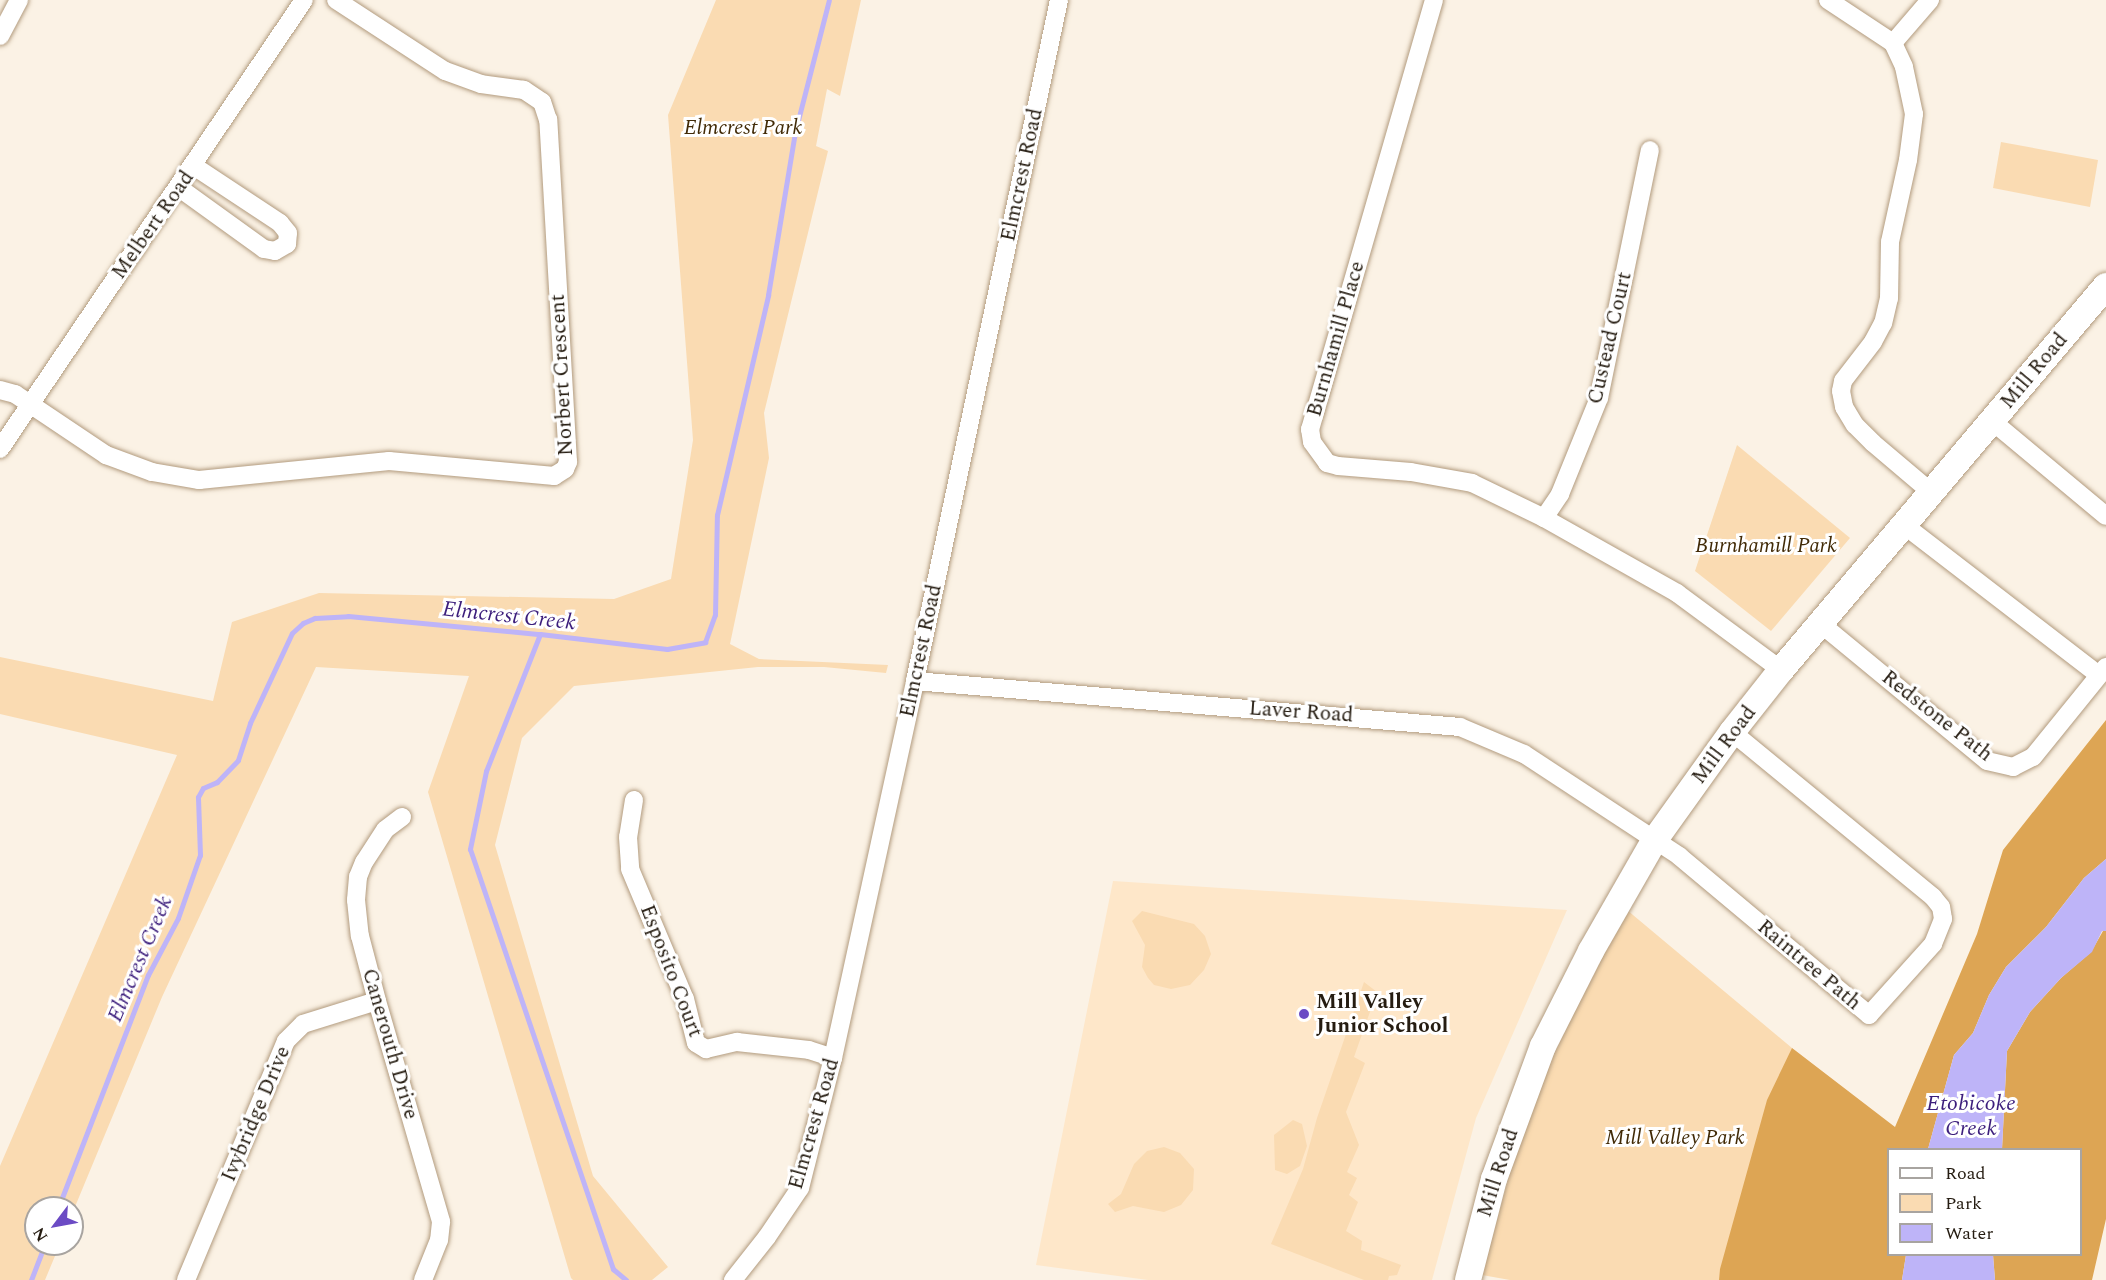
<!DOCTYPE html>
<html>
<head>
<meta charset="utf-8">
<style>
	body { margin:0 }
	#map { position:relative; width:2106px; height:1280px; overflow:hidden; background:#fbf2e5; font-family:Spectral,serif }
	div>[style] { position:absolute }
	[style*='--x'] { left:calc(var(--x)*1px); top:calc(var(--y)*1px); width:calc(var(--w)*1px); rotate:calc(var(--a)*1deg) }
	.built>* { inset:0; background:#fee7c9 }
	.green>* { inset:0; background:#fadbb2 }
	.forest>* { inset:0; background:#dda554 }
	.water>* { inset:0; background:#beb4f8 }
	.stream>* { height:5px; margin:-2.5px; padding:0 2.5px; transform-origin:2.5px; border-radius:2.5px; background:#beb4f8 }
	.roads { filter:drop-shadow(0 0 2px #b29b7e) drop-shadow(0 0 2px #b29b7e) }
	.street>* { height:18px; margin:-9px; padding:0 9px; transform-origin:9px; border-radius:9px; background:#fff }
	.secondary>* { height:26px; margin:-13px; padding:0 13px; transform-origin:13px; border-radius:13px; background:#fff }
	.dots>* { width:16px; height:16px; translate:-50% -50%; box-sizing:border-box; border:3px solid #fff; border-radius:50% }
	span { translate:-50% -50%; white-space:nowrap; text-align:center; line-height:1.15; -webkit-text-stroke:6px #fff; paint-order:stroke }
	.park-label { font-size:21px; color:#412a06; font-style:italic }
	.street-label { font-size:21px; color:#251c11 }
	.poi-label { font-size:21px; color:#251c11; font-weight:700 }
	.left { translate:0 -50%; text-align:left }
	.water-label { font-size:22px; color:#3c1e7c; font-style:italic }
	.legend { position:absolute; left:1887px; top:1148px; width:195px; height:108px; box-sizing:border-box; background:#fff; border:2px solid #a8a4a0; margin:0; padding:8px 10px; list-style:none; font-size:18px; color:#251c11 }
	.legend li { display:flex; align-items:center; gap:12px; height:30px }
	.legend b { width:30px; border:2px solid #a8a4a0 }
	.north { position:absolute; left:24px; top:1196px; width:60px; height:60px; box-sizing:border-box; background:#fff; border:2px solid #a8a4a0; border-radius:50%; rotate:238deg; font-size:16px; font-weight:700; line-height:24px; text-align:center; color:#251c11 }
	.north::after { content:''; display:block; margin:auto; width:21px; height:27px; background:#6b4bc4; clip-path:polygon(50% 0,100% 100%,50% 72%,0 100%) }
</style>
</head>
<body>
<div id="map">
	<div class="built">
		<div style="clip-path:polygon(1113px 881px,1567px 910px,1476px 1118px,1432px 1280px,1148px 1280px,1036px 1265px)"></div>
	</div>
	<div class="green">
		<div style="clip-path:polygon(716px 0,861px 0,840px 96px,827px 89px,816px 146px,828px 151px,764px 413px,769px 458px,730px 644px,759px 659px,888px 665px,886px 673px,824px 667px,758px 667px,574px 686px,522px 738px,495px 845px,593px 1176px,668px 1267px,652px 1280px,573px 1280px,571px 1278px,428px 792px,469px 676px,316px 667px,162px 997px,72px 1214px,72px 1208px,36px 1208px,36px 1244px,60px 1244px,45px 1280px,0 1280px,0 1166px,177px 755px,0 714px,0 657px,213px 701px,232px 622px,319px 593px,614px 599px,671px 579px,693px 440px,668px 115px)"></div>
		<div style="clip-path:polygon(2001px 142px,2098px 160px,2090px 207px,1993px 188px)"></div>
		<div style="clip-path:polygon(1737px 445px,1850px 538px,1771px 631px,1695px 571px)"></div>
		<div style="clip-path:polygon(1627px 910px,1792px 1048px,1895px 1128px,1847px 1280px,1510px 1280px,1482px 1275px,1513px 1162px,1551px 1061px,1587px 984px)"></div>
		<div style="clip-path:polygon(1142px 911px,1194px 924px,1205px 936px,1211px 954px,1204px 970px,1190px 985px,1171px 989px,1154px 985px,1148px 978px,1142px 967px,1145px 945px,1132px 921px)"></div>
		<div style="clip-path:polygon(1364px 982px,1377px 992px,1354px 1057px,1365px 1063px,1346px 1112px,1359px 1145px,1347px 1172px,1357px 1178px,1349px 1195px,1358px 1202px,1346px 1231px,1362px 1241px,1361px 1250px,1401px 1265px,1397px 1275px,1389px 1276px,1388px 1280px,1364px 1280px,1271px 1244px,1303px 1169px,1317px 1118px)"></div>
		<div style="clip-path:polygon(1293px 1120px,1302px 1124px,1307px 1146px,1300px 1166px,1287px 1174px,1275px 1170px,1274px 1135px)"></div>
		<div style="clip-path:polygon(1164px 1147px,1180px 1153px,1194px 1169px,1193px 1190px,1181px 1205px,1164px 1212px,1133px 1206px,1115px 1212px,1108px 1204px,1121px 1194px,1134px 1164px,1147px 1151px)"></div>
	</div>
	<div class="forest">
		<div style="clip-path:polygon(2106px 720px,2106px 859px,2084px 878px,2046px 927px,2006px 967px,1989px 995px,1973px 1033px,1954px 1055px,1928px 1149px,1888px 1150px,1888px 1254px,1906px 1255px,1902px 1280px,1719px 1280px,1720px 1269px,1767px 1100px,1792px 1048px,1895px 1127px,1977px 934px,2003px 850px)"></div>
		<div style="clip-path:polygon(2103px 931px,2106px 931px,2106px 1219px,2092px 1280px,1995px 1280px,1993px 1255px,2080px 1254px,2080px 1150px,2002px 1149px,2007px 1051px,2030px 1012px,2061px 978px,2091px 952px)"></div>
	</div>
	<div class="water">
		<div style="clip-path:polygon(2106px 859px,2106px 931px,2102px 931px,2092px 952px,2061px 978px,2030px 1012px,2007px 1051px,2002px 1149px,1928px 1149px,1954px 1055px,1973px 1033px,1989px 995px,2006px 967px,2046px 927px,2084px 878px)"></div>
		<div style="clip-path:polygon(1906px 1255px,1993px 1255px,1995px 1280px,1902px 1280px)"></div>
	</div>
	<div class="stream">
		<div style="--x:540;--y:634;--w:147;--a:111.5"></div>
		<div style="--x:486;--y:771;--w:80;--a:101.6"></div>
		<div style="--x:470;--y:849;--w:444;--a:71.2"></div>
		<div style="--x:613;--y:1269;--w:17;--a:40"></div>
		<div style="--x:58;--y:1208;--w:250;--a:-68.9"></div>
		<div style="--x:148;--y:975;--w:64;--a:-62.2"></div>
		<div style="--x:178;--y:918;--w:67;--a:-70.8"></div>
		<div style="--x:200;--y:855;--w:58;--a:-92"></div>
		<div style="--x:198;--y:797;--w:10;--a:-61"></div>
		<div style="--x:203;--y:788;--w:15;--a:-23"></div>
		<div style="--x:217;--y:782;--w:30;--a:-46"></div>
		<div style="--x:238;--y:760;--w:39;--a:-72"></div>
		<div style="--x:250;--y:723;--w:99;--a:-65"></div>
		<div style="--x:292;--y:633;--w:15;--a:-42"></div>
		<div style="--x:303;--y:623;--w:13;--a:-23"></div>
		<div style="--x:315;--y:618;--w:33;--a:-3"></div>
		<div style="--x:348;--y:616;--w:193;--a:5.4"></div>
		<div style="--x:540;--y:634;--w:128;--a:6.7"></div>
		<div style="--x:667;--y:649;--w:39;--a:-10"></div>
		<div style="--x:705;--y:642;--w:29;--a:-70"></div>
		<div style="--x:715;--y:615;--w:100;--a:-88.9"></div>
		<div style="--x:717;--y:515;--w:226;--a:-76.9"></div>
		<div style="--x:768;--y:295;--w:165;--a:-80.6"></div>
		<div style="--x:795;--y:132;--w:136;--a:-75.6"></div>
		<div style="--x:31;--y:1280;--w:39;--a:-69"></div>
	</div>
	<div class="roads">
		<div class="street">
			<div style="--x:1434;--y:0;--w:447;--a:106.1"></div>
			<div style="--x:1310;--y:429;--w:13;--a:81"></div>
			<div style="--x:1312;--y:442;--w:26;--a:54"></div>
			<div style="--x:1327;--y:463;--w:11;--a:15"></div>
			<div style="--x:1338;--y:466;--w:73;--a:4.7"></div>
			<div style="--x:1411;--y:472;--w:62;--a:10.2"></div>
			<div style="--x:1472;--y:483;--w:80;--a:25.9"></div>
			<div style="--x:1544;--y:518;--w:153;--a:29.4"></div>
			<div style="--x:1677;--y:593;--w:129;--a:36.5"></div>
			<div style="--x:1828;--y:0;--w:78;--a:33.5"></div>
			<div style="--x:1893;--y:43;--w:26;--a:65"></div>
			<div style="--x:1904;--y:67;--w:48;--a:78"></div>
			<div style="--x:1914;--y:114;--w:46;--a:97.4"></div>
			<div style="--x:1908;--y:160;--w:84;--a:102.4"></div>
			<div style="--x:1890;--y:242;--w:56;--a:91"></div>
			<div style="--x:1889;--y:298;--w:26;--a:103"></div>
			<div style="--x:1883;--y:323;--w:21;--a:118"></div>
			<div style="--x:1873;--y:342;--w:49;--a:127.6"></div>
			<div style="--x:1843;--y:381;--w:10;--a:101"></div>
			<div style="--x:1841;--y:391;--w:16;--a:79"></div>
			<div style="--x:1844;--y:407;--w:21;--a:59"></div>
			<div style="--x:1855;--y:425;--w:25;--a:45"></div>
			<div style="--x:1873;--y:443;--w:76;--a:40.2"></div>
			<div style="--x:0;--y:36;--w:41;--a:-62.2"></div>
			<div style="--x:1893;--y:43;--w:57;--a:-49.3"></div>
			<div style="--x:178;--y:187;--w:106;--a:35.8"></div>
			<div style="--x:264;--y:249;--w:11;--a:10"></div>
			<div style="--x:275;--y:251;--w:14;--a:-30"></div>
			<div style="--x:287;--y:244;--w:11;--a:-85"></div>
			<div style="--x:288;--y:233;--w:13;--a:-129"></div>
			<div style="--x:280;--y:223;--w:103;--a:-146.5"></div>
			<div style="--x:0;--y:390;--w:16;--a:15"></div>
			<div style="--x:15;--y:394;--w:110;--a:33.8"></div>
			<div style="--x:106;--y:455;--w:49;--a:20.3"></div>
			<div style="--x:152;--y:472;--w:48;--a:9.7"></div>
			<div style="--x:199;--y:480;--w:191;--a:-5.7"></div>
			<div style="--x:389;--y:461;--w:166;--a:5.2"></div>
			<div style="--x:554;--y:476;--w:13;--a:-32"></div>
			<div style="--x:565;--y:469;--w:8;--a:-67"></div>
			<div style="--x:568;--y:462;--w:343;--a:-93.3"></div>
			<div style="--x:548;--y:120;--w:19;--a:-108"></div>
			<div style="--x:542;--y:102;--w:22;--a:-146"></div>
			<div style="--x:524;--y:90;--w:43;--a:-172.1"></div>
			<div style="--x:481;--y:84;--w:38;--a:-160"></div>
			<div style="--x:445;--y:71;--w:130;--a:-146.9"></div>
			<div style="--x:1992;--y:421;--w:148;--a:39.8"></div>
			<div style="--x:0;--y:449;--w:542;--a:-55.9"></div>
			<div style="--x:1544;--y:518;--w:29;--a:-56"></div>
			<div style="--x:1560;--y:494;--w:104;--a:-67.9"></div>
			<div style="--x:1599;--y:398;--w:253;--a:-78.4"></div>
			<div style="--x:1904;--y:525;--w:246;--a:37.6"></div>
			<div style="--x:1821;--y:624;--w:215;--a:39.5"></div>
			<div style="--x:1987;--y:761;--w:27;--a:13"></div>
			<div style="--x:2013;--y:767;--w:22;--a:-27"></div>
			<div style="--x:2033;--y:757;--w:116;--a:-51"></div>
			<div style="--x:915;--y:681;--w:547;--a:4.82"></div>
			<div style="--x:1460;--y:727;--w:69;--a:22.9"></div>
			<div style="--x:1524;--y:754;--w:186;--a:33.3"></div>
			<div style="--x:1679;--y:856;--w:248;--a:39.9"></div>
			<div style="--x:1869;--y:1015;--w:96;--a:-48"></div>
			<div style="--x:1933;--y:944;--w:27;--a:-68"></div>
			<div style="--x:1943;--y:919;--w:12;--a:-99"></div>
			<div style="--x:1941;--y:907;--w:13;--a:-129"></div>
			<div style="--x:1933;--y:897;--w:260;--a:-140.6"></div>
			<div style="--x:634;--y:800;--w:37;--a:99"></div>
			<div style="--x:628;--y:837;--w:32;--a:86"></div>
			<div style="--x:630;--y:869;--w:141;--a:67.1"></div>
			<div style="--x:685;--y:999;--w:45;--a:76"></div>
			<div style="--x:696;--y:1043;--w:12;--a:31"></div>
			<div style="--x:706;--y:1049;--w:32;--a:-13"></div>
			<div style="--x:737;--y:1042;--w:72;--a:6.3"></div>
			<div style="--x:809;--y:1050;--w:25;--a:18"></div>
			<div style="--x:402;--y:817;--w:21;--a:143"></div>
			<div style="--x:385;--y:830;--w:38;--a:123"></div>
			<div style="--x:364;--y:862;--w:16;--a:112"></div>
			<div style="--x:358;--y:877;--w:23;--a:95"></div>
			<div style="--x:356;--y:900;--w:36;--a:84"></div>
			<div style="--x:360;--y:936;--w:67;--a:75.3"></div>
			<div style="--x:377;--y:1001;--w:230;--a:73.8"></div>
			<div style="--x:441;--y:1222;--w:18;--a:96"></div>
			<div style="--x:439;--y:1240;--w:43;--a:111.8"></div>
			<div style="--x:186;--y:1280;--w:259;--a:-67.3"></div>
			<div style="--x:286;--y:1041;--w:24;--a:-45"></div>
			<div style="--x:303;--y:1024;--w:77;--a:-17.3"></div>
			<div style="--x:733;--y:1280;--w:55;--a:-51.7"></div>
			<div style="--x:767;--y:1237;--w:59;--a:-56"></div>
			<div style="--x:800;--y:1188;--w:134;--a:-75.8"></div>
			<div style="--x:833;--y:1058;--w:386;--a:-77.7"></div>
			<div style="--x:915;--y:681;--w:696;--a:-78.06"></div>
		</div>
		<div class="secondary">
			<div style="--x:1468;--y:1280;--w:104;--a:-75.6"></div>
			<div style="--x:1494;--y:1179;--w:142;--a:-69.8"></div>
			<div style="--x:1543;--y:1046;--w:106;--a:-63.2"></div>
			<div style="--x:1591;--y:951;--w:127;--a:-60.2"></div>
			<div style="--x:1654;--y:841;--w:134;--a:-54.4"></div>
			<div style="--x:1732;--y:732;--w:79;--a:-51.7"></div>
			<div style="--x:1781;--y:670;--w:503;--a:-49.76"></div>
		</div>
	</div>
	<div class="dots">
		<div style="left:1304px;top:1014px;background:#6b4bc4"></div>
	</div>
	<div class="park-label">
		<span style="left:743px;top:128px">Elmcrest Park</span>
		<span style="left:1766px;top:546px">Burnhamill Park</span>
		<span style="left:1675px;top:1138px">Mill Valley Park</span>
	</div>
	<div class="street-label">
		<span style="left:1022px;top:175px;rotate:-78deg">Elmcrest Road</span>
		<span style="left:153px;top:225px;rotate:-55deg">Melbert Road</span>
		<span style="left:1610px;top:338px;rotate:-77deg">Custead Court</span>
		<span style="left:1336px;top:339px;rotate:-74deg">Burnhamill Place</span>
		<span style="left:2034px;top:371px;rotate:-50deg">Mill Road</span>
		<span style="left:562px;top:375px;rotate:-93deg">Norbert Crescent</span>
		<span style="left:921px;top:651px;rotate:-78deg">Elmcrest Road</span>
		<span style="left:1301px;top:712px;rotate:4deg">Laver Road</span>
		<span style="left:1937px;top:716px;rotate:38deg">Redstone Path</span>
		<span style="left:1724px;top:745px;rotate:-53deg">Mill Road</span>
		<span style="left:1809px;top:965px;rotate:40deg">Raintree Path</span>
		<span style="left:671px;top:971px;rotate:69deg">Esposito Court</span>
		<span style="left:390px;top:1044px;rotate:74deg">Canerouth Drive</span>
		<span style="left:256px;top:1114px;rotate:-67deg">Ivybridge Drive</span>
		<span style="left:814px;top:1124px;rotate:-74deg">Elmcrest Road</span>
		<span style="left:1498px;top:1173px;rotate:-72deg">Mill Road</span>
	</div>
	<div class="poi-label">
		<span class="left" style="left:1316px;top:1014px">Mill Valley<br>Junior School</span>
	</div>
	<div class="water-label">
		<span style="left:509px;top:616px;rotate:6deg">Elmcrest Creek</span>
		<span style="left:140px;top:959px;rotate:-67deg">Elmcrest Creek</span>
		<span style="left:1971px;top:1116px">Etobicoke<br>Creek</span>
	</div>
	<ul class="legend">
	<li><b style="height:8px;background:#fff"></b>Road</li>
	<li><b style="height:16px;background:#fadbb2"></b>Park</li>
	<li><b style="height:16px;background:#beb4f8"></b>Water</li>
	</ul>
	<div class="north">N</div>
</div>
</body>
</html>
